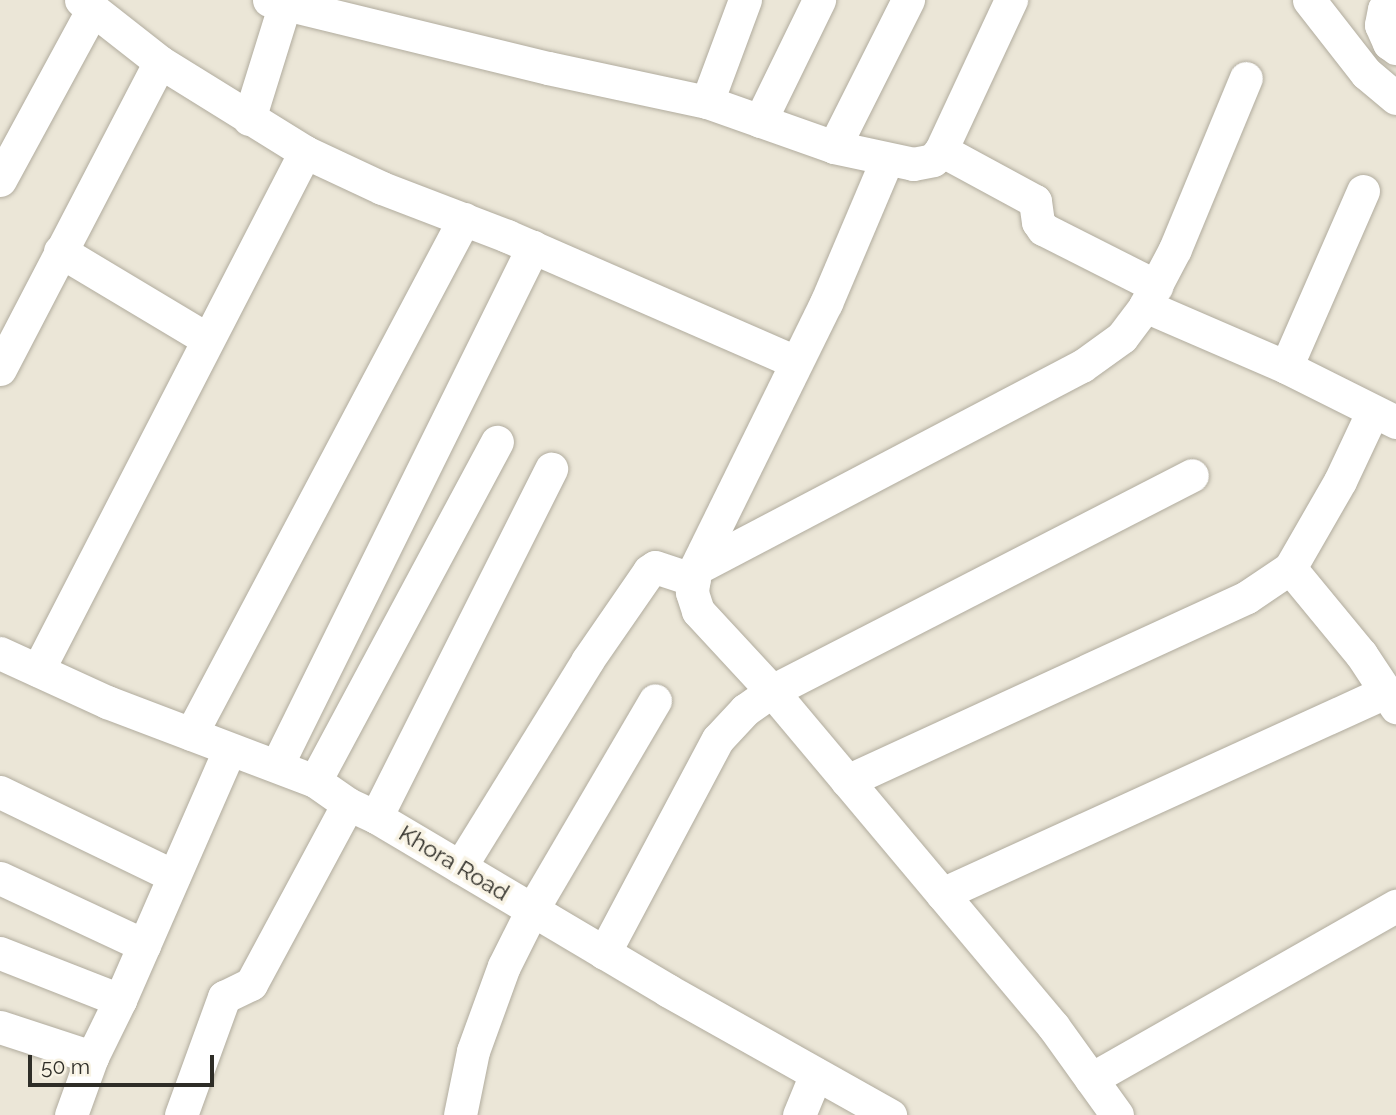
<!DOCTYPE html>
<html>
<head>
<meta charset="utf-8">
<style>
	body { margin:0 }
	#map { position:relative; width:1396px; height:1115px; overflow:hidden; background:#ebe6d7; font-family:Raleway,sans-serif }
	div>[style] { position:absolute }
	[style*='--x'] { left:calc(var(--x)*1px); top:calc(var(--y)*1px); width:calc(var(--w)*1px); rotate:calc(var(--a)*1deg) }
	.roads { filter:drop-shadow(0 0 2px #b1ac9e) drop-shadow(0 0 2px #b1ac9e) }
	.minor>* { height:33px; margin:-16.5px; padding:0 16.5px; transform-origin:16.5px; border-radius:16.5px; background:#fff }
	span { translate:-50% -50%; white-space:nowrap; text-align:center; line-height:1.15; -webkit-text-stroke:7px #f8f3e4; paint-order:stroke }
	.street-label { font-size:23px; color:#2e2d27 }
	.scale { position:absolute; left:28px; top:1055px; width:186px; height:32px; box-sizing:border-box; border:4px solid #2e2d27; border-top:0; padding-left:9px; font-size:21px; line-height:24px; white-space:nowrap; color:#2e2d27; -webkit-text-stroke:5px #f8f3e4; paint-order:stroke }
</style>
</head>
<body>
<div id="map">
	<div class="roads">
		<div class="minor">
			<div style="--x:81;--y:0;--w:100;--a:38.1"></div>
			<div style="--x:160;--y:62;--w:171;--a:31.8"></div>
			<div style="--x:305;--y:152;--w:85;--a:25.1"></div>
			<div style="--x:382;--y:188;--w:134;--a:21"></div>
			<div style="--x:507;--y:236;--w:315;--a:23.6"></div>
			<div style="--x:269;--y:0;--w:287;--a:13.7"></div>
			<div style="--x:548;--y:68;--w:163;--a:12.1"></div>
			<div style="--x:707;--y:102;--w:135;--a:19.5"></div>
			<div style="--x:834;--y:147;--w:81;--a:12.1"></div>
			<div style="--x:913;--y:164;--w:20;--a:-11"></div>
			<div style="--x:933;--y:160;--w:13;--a:-51"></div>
			<div style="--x:941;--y:150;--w:166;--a:-65"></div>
			<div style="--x:1309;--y:0;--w:93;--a:52"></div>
			<div style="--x:1366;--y:73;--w:39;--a:40"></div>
			<div style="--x:1391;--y:0;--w:11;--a:128"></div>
			<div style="--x:1384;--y:9;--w:16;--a:101"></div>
			<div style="--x:1381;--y:25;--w:20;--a:66"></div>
			<div style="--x:1389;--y:43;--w:9;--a:36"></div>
			<div style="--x:707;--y:102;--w:109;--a:-69.6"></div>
			<div style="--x:249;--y:119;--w:125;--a:-72.7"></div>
			<div style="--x:760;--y:121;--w:135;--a:-64"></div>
			<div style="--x:834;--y:147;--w:165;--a:-63.3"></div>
			<div style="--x:941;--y:150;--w:107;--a:28.5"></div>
			<div style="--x:1035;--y:201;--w:21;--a:82"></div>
			<div style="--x:1038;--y:222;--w:9;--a:54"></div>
			<div style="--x:1043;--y:229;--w:127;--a:26.8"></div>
			<div style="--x:0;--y:180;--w:195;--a:-61.5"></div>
			<div style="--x:1363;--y:191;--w:192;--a:113.6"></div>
			<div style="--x:1286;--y:367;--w:123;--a:26.6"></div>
			<div style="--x:60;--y:251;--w:171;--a:30.9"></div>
			<div style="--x:1145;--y:306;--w:154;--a:23.4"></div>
			<div style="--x:0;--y:369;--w:346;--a:-62.5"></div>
			<div style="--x:1290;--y:568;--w:112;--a:50.5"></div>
			<div style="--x:1361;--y:654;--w:64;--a:56.6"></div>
			<div style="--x:695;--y:569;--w:297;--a:-63.8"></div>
			<div style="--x:826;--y:303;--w:156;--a:-67"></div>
			<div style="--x:0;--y:653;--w:118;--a:24.6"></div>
			<div style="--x:107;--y:702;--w:222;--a:20.8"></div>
			<div style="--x:315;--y:781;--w:40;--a:34.9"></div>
			<div style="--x:348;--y:804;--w:31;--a:25"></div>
			<div style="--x:376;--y:817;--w:339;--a:30.7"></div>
			<div style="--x:667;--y:990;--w:256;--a:29.3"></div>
			<div style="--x:38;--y:670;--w:583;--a:-62.73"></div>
			<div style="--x:191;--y:734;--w:583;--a:-62.07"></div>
			<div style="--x:277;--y:765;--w:578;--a:-63.7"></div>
			<div style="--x:315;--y:781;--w:385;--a:-61.8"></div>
			<div style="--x:847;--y:781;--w:440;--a:-24.7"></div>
			<div style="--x:1247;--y:597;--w:52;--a:-34"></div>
			<div style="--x:1290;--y:568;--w:100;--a:-60.1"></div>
			<div style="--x:1340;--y:481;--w:77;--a:-64.8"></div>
			<div style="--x:0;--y:792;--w:193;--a:25.8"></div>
			<div style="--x:376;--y:817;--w:390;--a:-63.3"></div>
			<div style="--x:460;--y:867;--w:242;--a:-58.3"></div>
			<div style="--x:587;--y:661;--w:109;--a:-55.4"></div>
			<div style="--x:649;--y:571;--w:7;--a:-34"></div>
			<div style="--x:655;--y:567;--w:41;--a:18.4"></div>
			<div style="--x:0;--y:878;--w:159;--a:25"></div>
			<div style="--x:942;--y:894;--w:488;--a:-24.5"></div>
			<div style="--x:0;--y:953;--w:129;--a:21.4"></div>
			<div style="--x:604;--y:953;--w:242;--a:-62"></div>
			<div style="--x:718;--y:739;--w:40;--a:-47"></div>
			<div style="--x:745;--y:710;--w:33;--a:-35"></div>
			<div style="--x:772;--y:691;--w:472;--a:-27.2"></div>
			<div style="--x:0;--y:1027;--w:97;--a:18.1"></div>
			<div style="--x:1091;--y:1079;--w:351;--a:-29.6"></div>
			<div style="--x:71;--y:1115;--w:62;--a:-70.1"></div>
			<div style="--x:92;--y:1057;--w:64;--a:-63.8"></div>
			<div style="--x:120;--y:1000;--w:273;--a:-66.4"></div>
			<div style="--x:181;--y:1115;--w:126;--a:-70"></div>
			<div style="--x:224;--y:997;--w:30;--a:-26"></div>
			<div style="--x:251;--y:984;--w:204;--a:-61.7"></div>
			<div style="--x:460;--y:1115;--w:65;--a:-78.5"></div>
			<div style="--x:473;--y:1051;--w:90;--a:-70"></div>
			<div style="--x:504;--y:966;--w:63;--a:-63.4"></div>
			<div style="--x:532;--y:910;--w:243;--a:-59.6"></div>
			<div style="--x:799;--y:1115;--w:44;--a:-67.5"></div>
			<div style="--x:1117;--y:1115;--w:110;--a:-125.7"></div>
			<div style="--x:1053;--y:1026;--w:437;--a:-130"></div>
			<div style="--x:772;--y:691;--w:109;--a:-132.8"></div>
			<div style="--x:698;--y:611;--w:20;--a:-108"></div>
			<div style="--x:692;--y:592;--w:23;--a:-83"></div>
			<div style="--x:695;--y:569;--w:437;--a:-27.7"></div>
			<div style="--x:1082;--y:366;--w:49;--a:-35.9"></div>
			<div style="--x:1122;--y:337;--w:39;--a:-53"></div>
			<div style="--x:1145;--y:306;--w:64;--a:-62.2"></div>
			<div style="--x:1175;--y:249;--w:185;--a:-67.5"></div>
		</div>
	</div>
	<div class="street-label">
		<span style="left:454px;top:863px;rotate:31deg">Khora Road</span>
	</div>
	<div class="scale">50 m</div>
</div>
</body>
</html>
